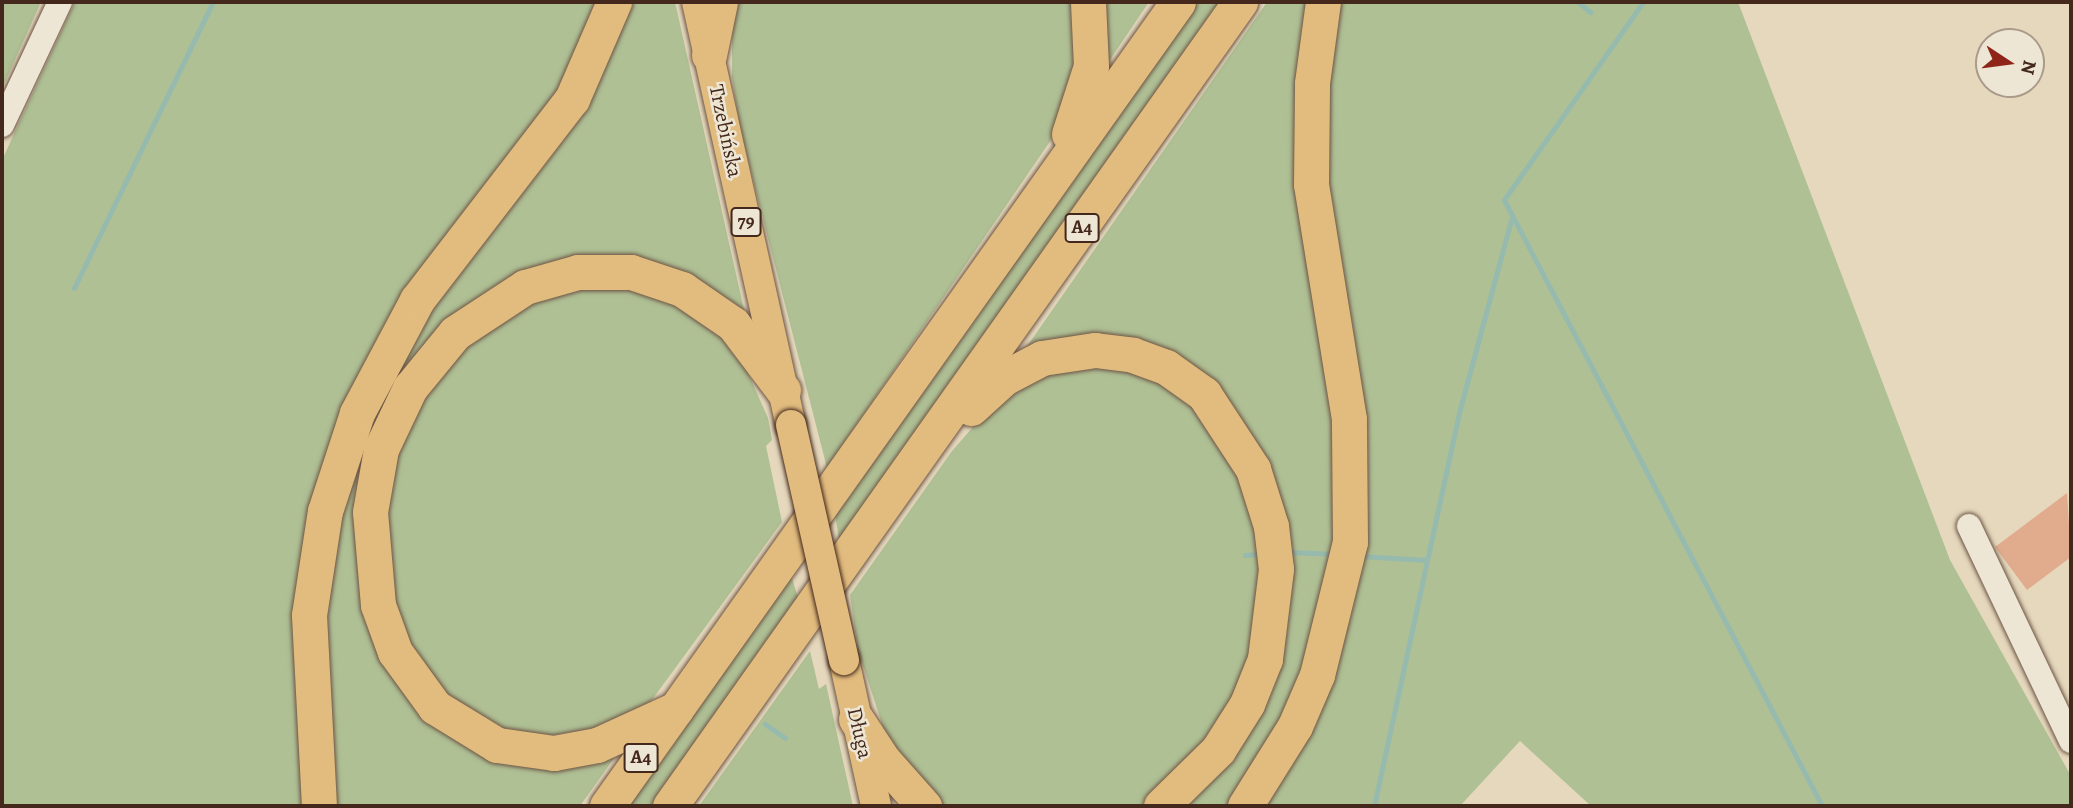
<!DOCTYPE html>
<html>
<head>
<meta charset="utf-8">
<style>
	body { margin:0 }
	#map { position:relative; width:2073px; height:808px; overflow:hidden; background:#e5d8bd; font-family:Alegreya,serif }
	div>[style] { position:absolute }
	[style*='--x'] { left:calc(var(--x)*1px); top:calc(var(--y)*1px); width:calc(var(--w)*1px); rotate:calc(var(--a)*1deg) }
	.green>* { inset:0; background:#afc095 }
	.stream>* { height:5px; margin:-2.5px; padding:0 2.5px; transform-origin:2.5px; border-radius:2.5px; background:#96baad }
	.building>* { inset:0; background:#e1ac8e }
	.roads { filter:drop-shadow(0 0 2px #6c5444) drop-shadow(0 0 2px #6c5444) }
	.minor>* { height:24px; margin:-12px; padding:0 12px; transform-origin:12px; border-radius:12px; background:#eee6d4 }
	.major>* { height:30px; margin:-15px; padding:0 15px; transform-origin:15px; border-radius:15px; background:#e2bc7e }
	.highway>* { height:35px; margin:-17.5px; padding:0 17.5px; transform-origin:17.5px; border-radius:17.5px; background:#e2bc7e }
	.bridges { filter:drop-shadow(0 0 2px #44281c) drop-shadow(0 0 2px #44281c) }
	.major-bridge>* { height:30px; margin:-15px; padding:0 15px; transform-origin:15px; border-radius:15px; background:#e2bc7e }
	span { translate:-50% -50%; white-space:nowrap; text-align:center; line-height:1.15; -webkit-text-stroke:5px #eee6d4; paint-order:stroke }
	.shield-label span { padding:2px 5px; background:#eee6d4; border:2px solid; border-radius:5px; -webkit-text-stroke-width:0 }
	.shield-label { font-size:19px; color:#44281c; font-weight:700 }
	.street-label { font-size:21px; color:#44281c }
	.frame { position:absolute; inset:0; border:4px solid #44281c; pointer-events:none }
	.north { position:absolute; left:1975px; top:28px; width:70px; height:70px; box-sizing:border-box; background:#eee6d4; border:2px solid #aa9a8a; border-radius:50%; rotate:103deg; font-size:19px; font-weight:700; line-height:28px; text-align:center; color:#44281c }
	.north::after { content:''; display:block; margin:auto; width:24px; height:32px; background:#8f2418; clip-path:polygon(50% 0,100% 100%,50% 72%,0 100%) }
</style>
</head>
<body>
<div id="map">
	<div class="green">
		<div style="clip-path:polygon(2px 2px,41px 2px,2px 89px)"></div>
		<div style="clip-path:polygon(75px 2px,606px 2px,595px 32px,342px 426px,307px 806px,2px 806px,2px 160px)"></div>
		<div style="clip-path:polygon(623px 2px,675px 2px,747px 323px,632px 259px,448px 328px,361px 533px,444px 727px,625px 743px,580px 806px,327px 806px,321px 590px,364px 417px)"></div>
		<div style="clip-path:polygon(732px 2px,1078px 2px,1082px 34px,1066px 118px,827px 468px,740px 129px,732px 77px)"></div>
		<div style="clip-path:polygon(1099px 2px,1149px 2px,1099px 76px)"></div>
		<div style="clip-path:polygon(1189px 2px,1224px 2px,840px 545px,834px 508px)"></div>
		<div style="clip-path:polygon(1267px 2px,1314px 2px,1343px 505px,1308px 673px,1233px 806px,1181px 806px,1288px 589px,1213px 387px,1023px 352px)"></div>
		<div style="clip-path:polygon(1335px 2px,1738px 2px,1950px 560px,2071px 776px,2071px 806px,1591px 806px,1520px 741px,1460px 806px,1257px 806px,1348px 614px,1320px 150px)"></div>
		<div style="clip-path:polygon(604px 279px,704px 314px,744px 364px,768px 418px,772px 440px,766px 446px,782px 522px,649px 704px,570px 742px,469px 722px,401px 642px,381px 500px,424px 385px,513px 302px)"></div>
		<div style="clip-path:polygon(1090px 362px,1145px 372px,1191px 401px,1229px 451px,1262px 548px,1254px 655px,1218px 733px,1160px 793px,1139px 806px,941px 806px,921px 790px,884px 730px,858px 650px,850px 595px,952px 451px,993px 404px,1021px 381px)"></div>
		<div style="clip-path:polygon(790px 572px,799px 601px,652px 806px,622px 806px)"></div>
		<div style="clip-path:polygon(810px 651px,819px 689px,826px 684px,853px 806px,699px 806px)"></div>
	</div>
	<div class="stream">
		<div style="--x:1578;--y:2;--w:16;--a:40"></div>
		<div style="--x:1643;--y:2;--w:242;--a:125.1"></div>
		<div style="--x:1504;--y:200;--w:684;--a:62.31"></div>
		<div style="--x:74;--y:288;--w:318;--a:-64.1"></div>
		<div style="--x:1287;--y:552;--w:49;--a:2.3"></div>
		<div style="--x:1245;--y:555;--w:18;--a:-3"></div>
		<div style="--x:1360;--y:556;--w:67;--a:3.4"></div>
		<div style="--x:765;--y:724;--w:24;--a:35"></div>
		<div style="--x:1374;--y:806;--w:406;--a:-77.8"></div>
		<div style="--x:1460;--y:409;--w:200;--a:-74.9"></div>
	</div>
	<div class="building">
		<div style="clip-path:polygon(2067px 493px,2071px 557px,2027px 590px,1995px 547px)"></div>
	</div>
	<div class="roads">
		<div class="minor">
			<div style="--x:2;--y:125;--w:136;--a:-64.8"></div>
			<div style="--x:1969;--y:526;--w:238;--a:64.6"></div>
		</div>
		<div class="major">
			<div style="--x:697;--y:2;--w:433;--a:77.5"></div>
			<div style="--x:844;--y:660;--w:149;--a:77.6"></div>
		</div>
		<div class="highway">
			<div style="--x:709;--y:55;--w:54;--a:-78.3"></div>
			<div style="--x:1069;--y:134;--w:71;--a:-72.1"></div>
			<div style="--x:1091;--y:66;--w:64;--a:-92.7"></div>
			<div style="--x:971;--y:408;--w:45;--a:-42.3"></div>
			<div style="--x:1004;--y:378;--w:43;--a:-27.8"></div>
			<div style="--x:1042;--y:358;--w:54;--a:-8.6"></div>
			<div style="--x:1095;--y:350;--w:38;--a:7"></div>
			<div style="--x:1133;--y:355;--w:35;--a:20"></div>
			<div style="--x:1166;--y:367;--w:47;--a:35.4"></div>
			<div style="--x:1204;--y:394;--w:90;--a:56.8"></div>
			<div style="--x:1253;--y:469;--w:60;--a:72.5"></div>
			<div style="--x:1271;--y:526;--w:43;--a:83.4"></div>
			<div style="--x:1276;--y:569;--w:91;--a:97"></div>
			<div style="--x:1265;--y:659;--w:48;--a:111.8"></div>
			<div style="--x:1247;--y:704;--w:54;--a:122.2"></div>
			<div style="--x:1218;--y:750;--w:80;--a:135.5"></div>
			<div style="--x:676;--y:709;--w:87;--a:155.5"></div>
			<div style="--x:597;--y:745;--w:44;--a:169.5"></div>
			<div style="--x:554;--y:753;--w:58;--a:-172"></div>
			<div style="--x:497;--y:745;--w:73;--a:-148.5"></div>
			<div style="--x:435;--y:707;--w:68;--a:-126"></div>
			<div style="--x:395;--y:652;--w:50;--a:-109.9"></div>
			<div style="--x:378;--y:605;--w:93;--a:-94.9"></div>
			<div style="--x:370;--y:512;--w:64;--a:-80.1"></div>
			<div style="--x:381;--y:449;--w:68;--a:-64.6"></div>
			<div style="--x:410;--y:388;--w:71;--a:-50.7"></div>
			<div style="--x:455;--y:333;--w:84;--a:-33.3"></div>
			<div style="--x:525;--y:287;--w:55;--a:-15.8"></div>
			<div style="--x:578;--y:272;--w:53;--a:0"></div>
			<div style="--x:631;--y:272;--w:54;--a:18.4"></div>
			<div style="--x:682;--y:289;--w:62;--a:34.5"></div>
			<div style="--x:733;--y:324;--w:83;--a:52.9"></div>
			<div style="--x:856;--y:719;--w:49;--a:56.6"></div>
			<div style="--x:883;--y:760;--w:62;--a:48.3"></div>
			<div style="--x:319;--y:806;--w:191;--a:-93"></div>
			<div style="--x:309;--y:615;--w:105;--a:-81.3"></div>
			<div style="--x:325;--y:511;--w:103;--a:-71.9"></div>
			<div style="--x:357;--y:413;--w:128;--a:-62"></div>
			<div style="--x:417;--y:300;--w:254;--a:-52.4"></div>
			<div style="--x:572;--y:99;--w:106;--a:-66.6"></div>
			<div style="--x:607;--y:806;--w:986;--a:-54.62"></div>
			<div style="--x:670;--y:806;--w:986;--a:-54.67"></div>
			<div style="--x:1245;--y:806;--w:94;--a:-58"></div>
			<div style="--x:1295;--y:726;--w:56;--a:-66.7"></div>
			<div style="--x:1317;--y:675;--w:137;--a:-76.1"></div>
			<div style="--x:1350;--y:542;--w:123;--a:-90.5"></div>
			<div style="--x:1349;--y:419;--w:238;--a:-99.2"></div>
			<div style="--x:1311;--y:184;--w:101;--a:-89.4"></div>
			<div style="--x:1312;--y:83;--w:82;--a:-82.3"></div>
		</div>
	</div>
	<div class="bridges">
		<div class="major-bridge">
			<div style="--x:791;--y:425;--w:241;--a:77.3"></div>
		</div>
	</div>
	<div class="shield-label">
		<span style="left:746px;top:222px">79</span>
		<span style="left:1082px;top:228px">A4</span>
		<span style="left:641px;top:758px">A4</span>
	</div>
	<div class="street-label">
		<span style="left:726px;top:131px;rotate:78deg">Trzebińska</span>
		<span style="left:860px;top:733px;rotate:77deg">Długa</span>
	</div>
	<div class="frame"></div>
	<div class="north">N</div>
</div>
</body>
</html>
